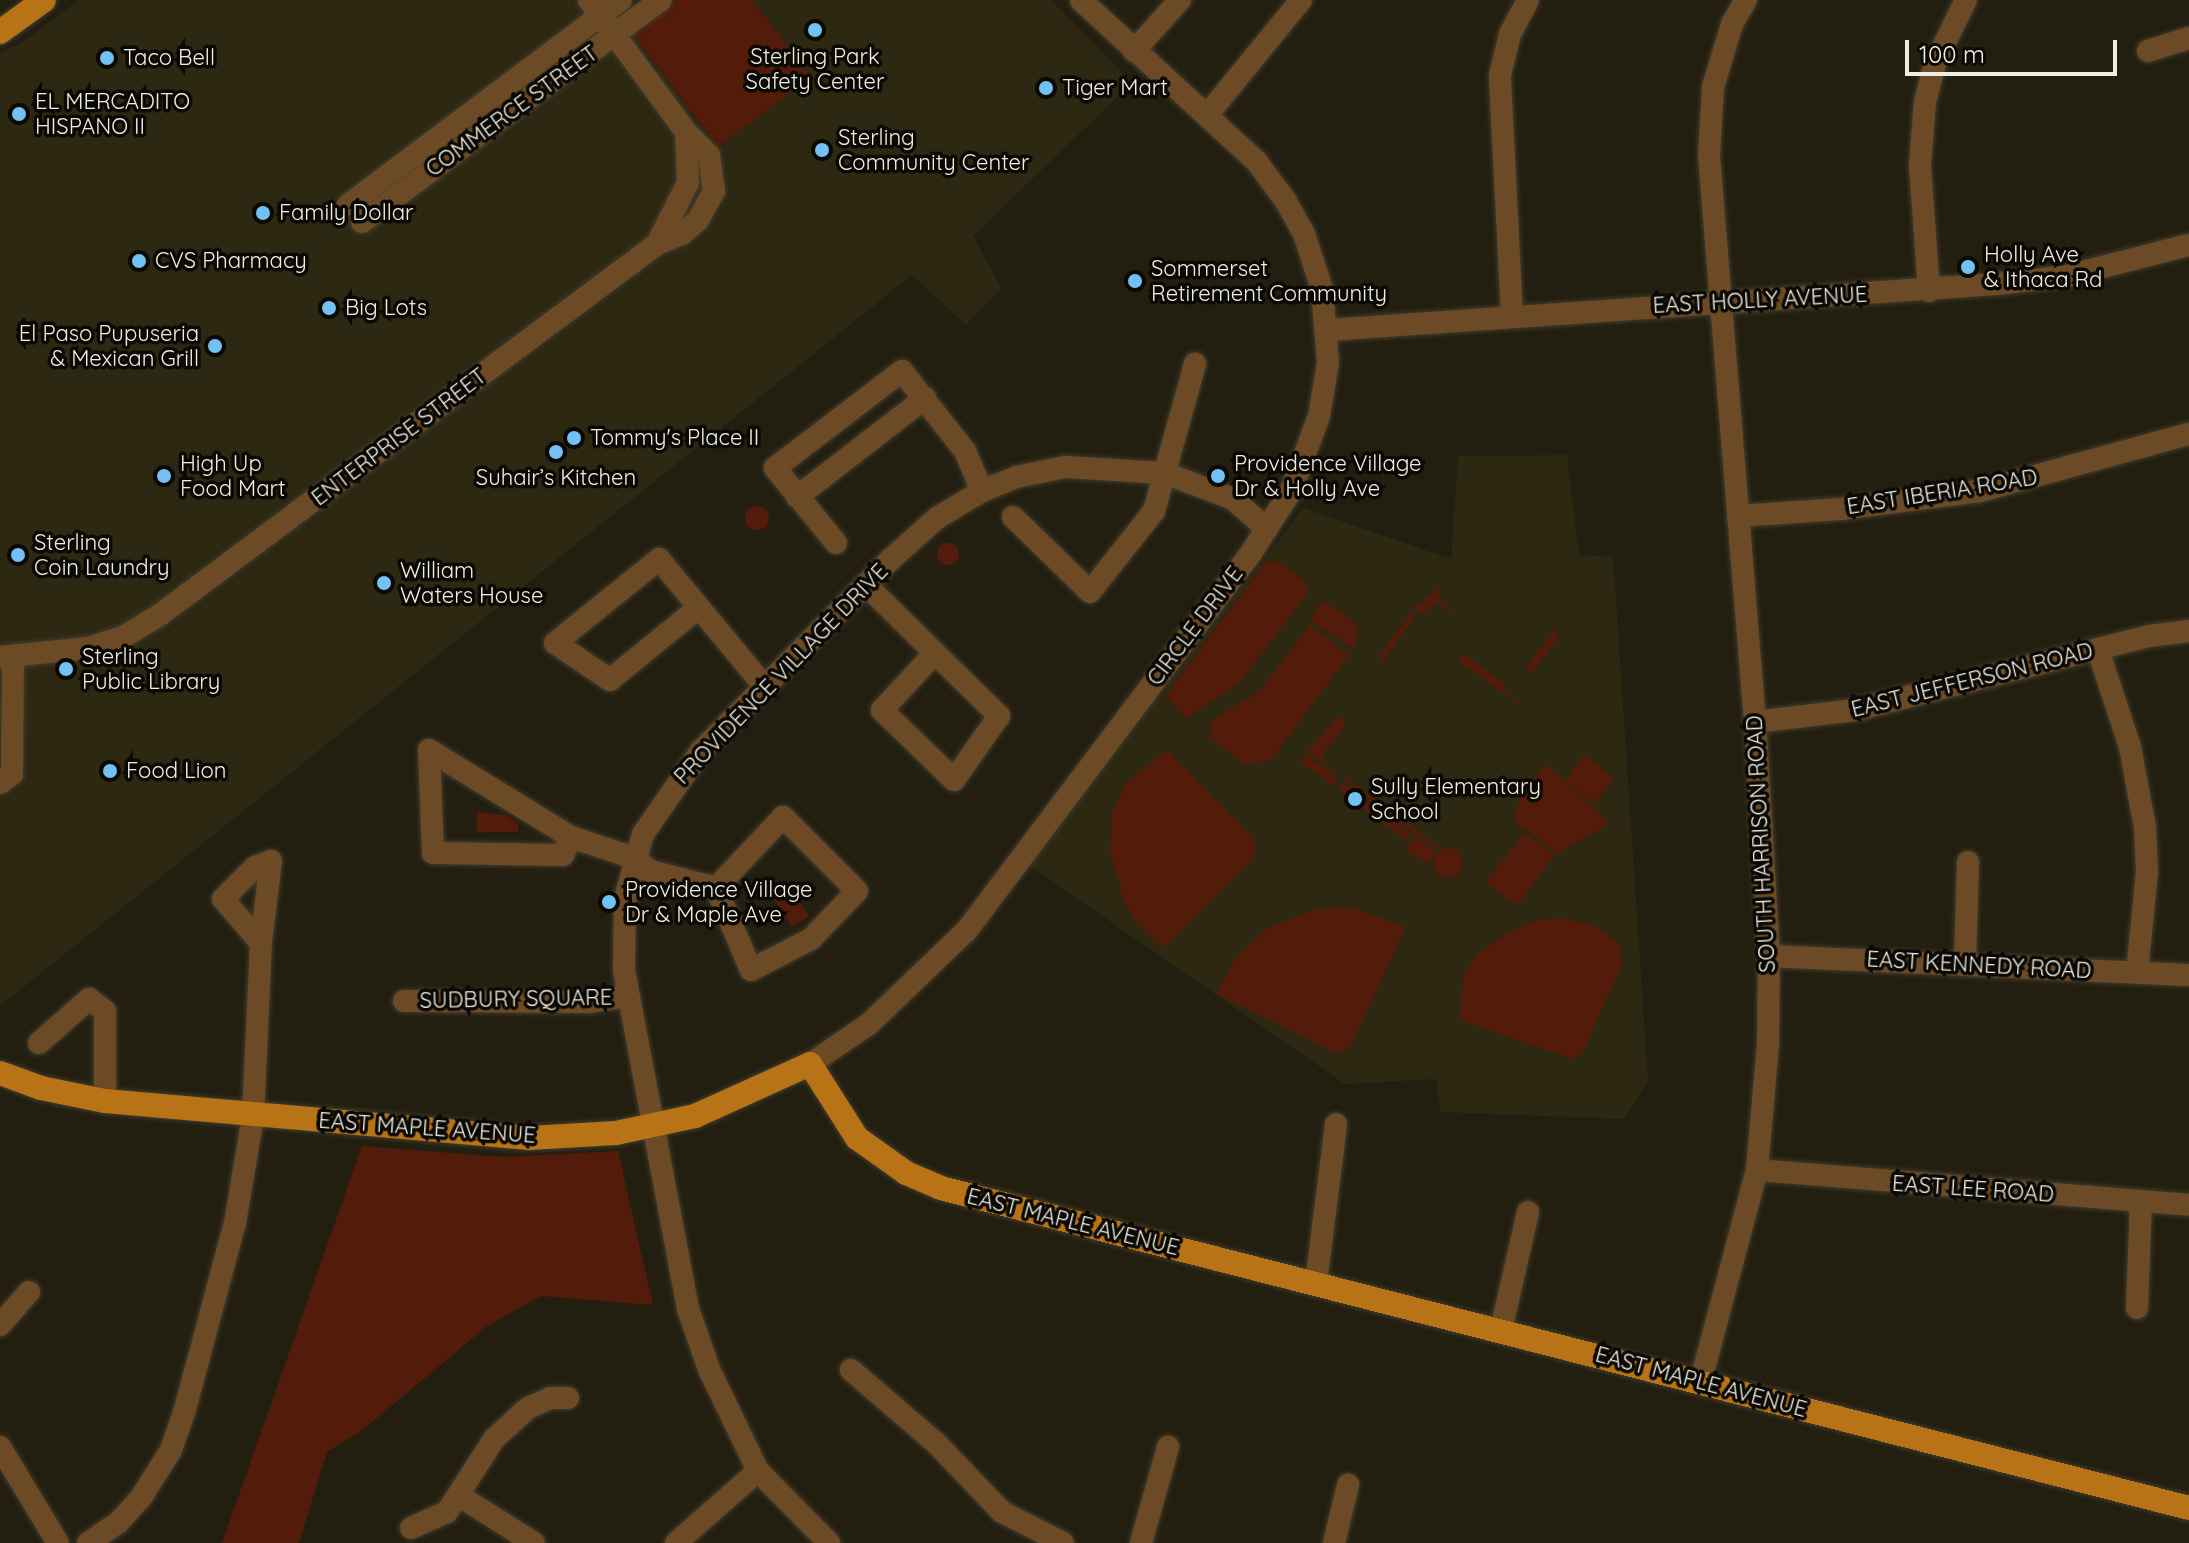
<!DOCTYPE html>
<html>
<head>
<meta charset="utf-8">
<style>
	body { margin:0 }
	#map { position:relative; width:2189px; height:1543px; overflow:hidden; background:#231f10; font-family:Quicksand,sans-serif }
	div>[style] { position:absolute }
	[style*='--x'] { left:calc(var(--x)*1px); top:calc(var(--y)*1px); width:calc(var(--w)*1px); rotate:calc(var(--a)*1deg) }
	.built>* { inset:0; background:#2d2812 }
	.green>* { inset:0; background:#521b0a }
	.round { border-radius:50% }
	.roads { filter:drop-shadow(0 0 2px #403c2e) drop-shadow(0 0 2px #403c2e) }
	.minor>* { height:22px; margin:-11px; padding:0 11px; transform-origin:11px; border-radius:11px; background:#6c4a26 }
	.major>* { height:24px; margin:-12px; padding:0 12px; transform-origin:12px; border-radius:12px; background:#b87316 }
	.dots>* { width:22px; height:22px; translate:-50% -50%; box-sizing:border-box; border:4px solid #0b0904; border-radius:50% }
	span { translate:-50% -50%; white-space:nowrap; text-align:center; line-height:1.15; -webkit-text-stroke:7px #0b0904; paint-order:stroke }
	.poi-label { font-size:22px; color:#efece3 }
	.left { translate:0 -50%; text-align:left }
	.right { translate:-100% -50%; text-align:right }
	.street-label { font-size:22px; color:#efece3 }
	.scale { position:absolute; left:1905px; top:40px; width:212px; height:36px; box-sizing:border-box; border:4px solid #efece3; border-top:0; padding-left:10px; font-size:24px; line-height:28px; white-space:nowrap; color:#efece3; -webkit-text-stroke:6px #0b0904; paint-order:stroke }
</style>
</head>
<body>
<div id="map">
	<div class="built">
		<div style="clip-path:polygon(79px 0,607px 0,718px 147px,810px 77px,752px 0,1051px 0,1132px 83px,973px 236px,1001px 288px,966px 325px,912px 275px,0 1006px,0 52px,22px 43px)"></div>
		<div style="clip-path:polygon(1567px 455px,1579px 555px,1613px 557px,1648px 1081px,1624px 1119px,1440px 1112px,1436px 1079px,1345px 1084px,1030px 866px,1303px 508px,1451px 559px,1458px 456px)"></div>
	</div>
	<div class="green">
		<div style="clip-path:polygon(676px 0,752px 0,811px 77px,718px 147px,631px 32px)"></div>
		<div class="round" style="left:745px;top:506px;width:24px;height:24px"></div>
		<div class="round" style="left:937px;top:543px;width:22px;height:22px"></div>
		<div style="clip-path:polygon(1266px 561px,1279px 562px,1305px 582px,1308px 593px,1240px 682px,1186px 719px,1166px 695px)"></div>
		<div style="clip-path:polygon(1437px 589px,1442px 591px,1437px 597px,1466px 622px,1436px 601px,1424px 615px,1414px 608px)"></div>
		<div style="clip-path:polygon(1322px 600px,1354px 622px,1359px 630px,1353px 649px,1310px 620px)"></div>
		<div style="clip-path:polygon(1412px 612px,1417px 615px,1381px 664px,1380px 654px)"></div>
		<div style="clip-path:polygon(1310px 625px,1349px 655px,1271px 760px,1245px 765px,1209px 738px,1212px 721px,1260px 690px)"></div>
		<div style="clip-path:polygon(1554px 630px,1560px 635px,1532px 673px,1525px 668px)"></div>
		<div style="clip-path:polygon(1464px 654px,1506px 685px,1504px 690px,1531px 713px,1459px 661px)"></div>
		<div style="clip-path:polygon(1339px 715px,1346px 724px,1321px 758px,1340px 776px,1307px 752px)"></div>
		<div style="clip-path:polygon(1166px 749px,1255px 840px,1256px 855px,1163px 948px,1135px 921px,1124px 901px,1110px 853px,1112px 811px,1126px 784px)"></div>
		<div style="clip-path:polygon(1305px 754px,1339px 779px,1333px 786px,1300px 761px)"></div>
		<div style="clip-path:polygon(1584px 755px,1614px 778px,1595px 804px,1564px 781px)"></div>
		<div style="clip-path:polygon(1546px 764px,1610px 823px,1558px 854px,1513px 820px,1522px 791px)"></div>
		<div style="clip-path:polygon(1346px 777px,1438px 846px,1436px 849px,1344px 780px)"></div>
		<div style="clip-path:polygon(1343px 783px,1412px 834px,1406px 841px,1338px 790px)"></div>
		<div style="clip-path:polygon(477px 812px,505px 815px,518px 823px,518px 832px,477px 832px)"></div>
		<div style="clip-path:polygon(1525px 832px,1555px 855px,1517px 906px,1485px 882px)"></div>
		<div style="clip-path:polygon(1415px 836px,1436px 852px,1428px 863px,1405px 851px)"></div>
		<div class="round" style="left:1433px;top:848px;width:30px;height:30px"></div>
		<div style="clip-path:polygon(788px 886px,809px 916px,792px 927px,772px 897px)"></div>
		<div style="clip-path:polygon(1354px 908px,1406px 927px,1350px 1048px,1338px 1054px,1216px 994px,1237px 956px,1266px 929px,1315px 909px)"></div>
		<div style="clip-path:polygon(1562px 918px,1596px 926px,1618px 943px,1622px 965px,1583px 1053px,1572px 1059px,1459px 1020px,1464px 973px,1479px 953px,1510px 931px,1538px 920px)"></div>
		<div style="clip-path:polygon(362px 1146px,503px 1157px,618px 1151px,653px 1305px,541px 1296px,486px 1327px,365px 1428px,327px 1452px,299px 1543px,222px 1543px)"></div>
	</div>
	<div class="roads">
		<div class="minor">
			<div style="--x:1134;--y:51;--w:69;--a:-48"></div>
			<div style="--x:2148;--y:51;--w:43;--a:-17.6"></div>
			<div style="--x:1208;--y:114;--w:147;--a:-50.8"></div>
			<div style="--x:348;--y:205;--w:341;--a:-36.9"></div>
			<div style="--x:362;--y:222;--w:372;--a:-36.6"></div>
			<div style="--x:657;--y:244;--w:69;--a:-63.4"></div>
			<div style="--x:688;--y:182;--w:50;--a:-92.3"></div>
			<div style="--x:1929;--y:291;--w:126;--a:-94.1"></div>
			<div style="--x:1920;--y:165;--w:63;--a:-85.5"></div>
			<div style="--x:1925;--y:102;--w:40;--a:-75.6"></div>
			<div style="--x:1935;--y:63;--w:70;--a:-63.8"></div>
			<div style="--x:1512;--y:316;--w:241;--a:-92.9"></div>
			<div style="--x:1500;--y:75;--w:42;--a:-76.3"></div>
			<div style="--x:1510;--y:34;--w:38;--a:-62"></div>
			<div style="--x:1328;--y:330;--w:670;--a:-3.94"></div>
			<div style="--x:1996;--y:284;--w:71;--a:-6.4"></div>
			<div style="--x:2067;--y:276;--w:126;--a:-14.3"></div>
			<div style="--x:797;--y:497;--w:162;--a:-37.7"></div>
			<div style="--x:1738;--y:516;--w:103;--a:-3.9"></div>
			<div style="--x:1841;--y:509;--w:140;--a:-7.4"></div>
			<div style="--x:1980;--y:491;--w:217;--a:-15.3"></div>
			<div style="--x:1013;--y:517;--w:107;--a:44.2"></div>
			<div style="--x:1090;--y:592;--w:103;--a:-51.7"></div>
			<div style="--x:1154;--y:511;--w:153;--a:-74.4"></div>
			<div style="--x:836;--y:543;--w:97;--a:-129.1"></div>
			<div style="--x:775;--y:468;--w:160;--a:-37.4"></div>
			<div style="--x:902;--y:371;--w:102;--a:51.8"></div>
			<div style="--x:965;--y:451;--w:43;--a:67"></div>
			<div style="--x:866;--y:585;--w:97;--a:44.6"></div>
			<div style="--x:935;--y:653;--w:90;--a:44.5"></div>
			<div style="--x:999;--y:716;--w:78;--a:125.1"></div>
			<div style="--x:954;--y:780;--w:100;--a:-135.8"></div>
			<div style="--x:882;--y:710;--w:78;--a:-47.1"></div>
			<div style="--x:697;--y:609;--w:112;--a:140.8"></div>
			<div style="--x:610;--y:680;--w:66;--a:-146.1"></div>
			<div style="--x:555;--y:643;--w:134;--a:-38.9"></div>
			<div style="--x:659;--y:559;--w:166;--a:50.4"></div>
			<div style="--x:2098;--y:650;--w:102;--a:71.7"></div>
			<div style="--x:2130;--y:747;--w:81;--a:79.4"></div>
			<div style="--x:2145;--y:827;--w:45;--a:87.5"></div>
			<div style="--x:2147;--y:872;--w:100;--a:95.7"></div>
			<div style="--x:0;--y:657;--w:89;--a:-5.8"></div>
			<div style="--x:89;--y:648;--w:38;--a:-18"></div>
			<div style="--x:125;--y:636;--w:42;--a:-31.4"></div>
			<div style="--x:161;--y:614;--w:619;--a:-36.72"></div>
			<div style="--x:657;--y:244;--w:27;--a:-22"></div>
			<div style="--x:682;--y:234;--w:21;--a:-41"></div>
			<div style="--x:698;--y:220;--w:33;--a:-61"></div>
			<div style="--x:714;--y:191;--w:36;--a:-98"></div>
			<div style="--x:709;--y:155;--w:33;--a:-135"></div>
			<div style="--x:686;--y:132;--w:164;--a:-126.3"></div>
			<div style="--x:1755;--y:722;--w:101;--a:-6.8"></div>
			<div style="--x:1855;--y:710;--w:303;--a:-14.1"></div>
			<div style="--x:2149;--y:636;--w:40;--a:-7.1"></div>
			<div style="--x:0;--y:783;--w:15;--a:-37"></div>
			<div style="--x:12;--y:774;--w:118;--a:-89.5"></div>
			<div style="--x:571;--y:837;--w:20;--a:114"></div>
			<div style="--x:563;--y:855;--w:130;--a:-179.1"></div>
			<div style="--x:433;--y:853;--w:103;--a:-92.2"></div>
			<div style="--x:429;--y:750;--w:167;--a:31.5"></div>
			<div style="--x:571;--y:837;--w:66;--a:18.4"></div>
			<div style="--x:634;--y:858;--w:21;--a:39"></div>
			<div style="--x:650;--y:871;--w:68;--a:14.4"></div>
			<div style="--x:716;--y:888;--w:89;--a:66.9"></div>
			<div style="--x:751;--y:970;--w:68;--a:-27.3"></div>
			<div style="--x:811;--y:939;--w:66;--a:-46.2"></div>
			<div style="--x:857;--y:891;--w:105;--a:-135"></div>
			<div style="--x:783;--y:817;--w:98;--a:133.3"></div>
			<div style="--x:1769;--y:956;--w:420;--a:2.6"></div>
			<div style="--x:1965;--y:962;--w:100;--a:-88.3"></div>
			<div style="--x:404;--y:1001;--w:186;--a:0.3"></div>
			<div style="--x:590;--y:1002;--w:37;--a:-9"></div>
			<div style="--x:39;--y:1043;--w:67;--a:-41.3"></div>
			<div style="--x:89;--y:999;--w:20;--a:37"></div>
			<div style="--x:105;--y:1011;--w:90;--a:90"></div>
			<div style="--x:810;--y:1064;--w:71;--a:-34.1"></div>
			<div style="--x:869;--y:1024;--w:136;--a:-43.8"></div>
			<div style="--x:967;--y:930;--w:472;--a:-53"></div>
			<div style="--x:1251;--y:553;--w:74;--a:-57.2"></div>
			<div style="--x:1291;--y:491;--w:80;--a:-69.5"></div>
			<div style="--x:1319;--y:416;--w:54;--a:-80.4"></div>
			<div style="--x:1328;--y:363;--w:74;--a:-94.6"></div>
			<div style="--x:1322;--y:289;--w:58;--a:-108.1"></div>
			<div style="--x:1304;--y:234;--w:39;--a:-119"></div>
			<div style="--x:1285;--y:200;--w:47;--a:-126.4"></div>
			<div style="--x:1257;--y:162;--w:239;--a:-137.4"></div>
			<div style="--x:1757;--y:1170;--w:433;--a:4.6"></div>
			<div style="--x:1316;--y:1283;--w:160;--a:-82.8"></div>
			<div style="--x:2137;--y:1308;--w:107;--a:-87.9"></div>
			<div style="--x:0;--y:1325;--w:44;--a:-48.7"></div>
			<div style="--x:1501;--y:1330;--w:121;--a:-77.1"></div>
			<div style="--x:851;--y:1370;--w:112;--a:40.7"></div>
			<div style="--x:936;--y:1443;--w:95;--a:46.3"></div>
			<div style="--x:1002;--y:1512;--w:68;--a:26.9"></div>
			<div style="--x:1701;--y:1380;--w:217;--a:-75.1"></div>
			<div style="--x:1757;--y:1170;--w:125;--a:-85"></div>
			<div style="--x:1768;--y:1045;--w:89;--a:-89.4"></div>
			<div style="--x:1769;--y:956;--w:234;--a:-93.4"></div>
			<div style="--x:1755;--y:722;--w:569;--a:-94.64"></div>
			<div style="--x:1709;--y:155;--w:68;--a:-86.6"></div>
			<div style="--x:1713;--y:87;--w:66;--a:-73.2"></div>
			<div style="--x:1732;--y:24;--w:28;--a:-60"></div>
			<div style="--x:0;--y:1447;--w:112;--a:58.9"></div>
			<div style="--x:461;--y:1497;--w:86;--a:32.2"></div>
			<div style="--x:411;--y:1528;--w:39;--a:-24"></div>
			<div style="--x:447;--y:1512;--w:87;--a:-57.2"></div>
			<div style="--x:494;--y:1439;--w:46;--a:-42.4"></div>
			<div style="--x:528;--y:1408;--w:24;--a:-24"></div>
			<div style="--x:550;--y:1398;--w:18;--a:0"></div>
			<div style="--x:88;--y:1543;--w:36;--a:-34"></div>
			<div style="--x:118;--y:1523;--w:36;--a:-48"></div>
			<div style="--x:142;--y:1496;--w:54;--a:-57.8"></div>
			<div style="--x:171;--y:1450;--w:39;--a:-71"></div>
			<div style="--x:184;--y:1413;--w:197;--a:-75"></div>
			<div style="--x:235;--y:1223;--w:108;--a:-80.4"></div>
			<div style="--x:253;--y:1117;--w:174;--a:-87.4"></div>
			<div style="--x:261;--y:943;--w:58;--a:-130.8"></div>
			<div style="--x:223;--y:899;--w:45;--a:-45"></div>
			<div style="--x:255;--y:867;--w:17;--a:-21"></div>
			<div style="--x:271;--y:861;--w:83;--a:97"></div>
			<div style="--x:676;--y:1543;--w:109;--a:-41.3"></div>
			<div style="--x:829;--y:1543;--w:101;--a:-134.6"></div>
			<div style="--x:758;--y:1471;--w:113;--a:-115.7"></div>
			<div style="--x:709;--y:1369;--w:64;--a:-109.3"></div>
			<div style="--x:688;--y:1309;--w:345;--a:-100.7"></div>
			<div style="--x:624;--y:970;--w:72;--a:-89.2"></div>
			<div style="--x:625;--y:898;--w:66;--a:-74.3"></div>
			<div style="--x:643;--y:834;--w:101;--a:-55.1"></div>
			<div style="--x:701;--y:751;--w:269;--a:-45.3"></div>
			<div style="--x:890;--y:560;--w:63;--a:-41.8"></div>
			<div style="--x:937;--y:518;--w:52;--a:-31"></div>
			<div style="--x:982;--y:491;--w:37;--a:-22"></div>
			<div style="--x:1016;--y:477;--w:50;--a:-11.5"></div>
			<div style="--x:1065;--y:467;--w:100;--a:3.4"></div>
			<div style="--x:1165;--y:473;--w:73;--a:20.9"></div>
			<div style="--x:1233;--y:499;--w:45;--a:41.4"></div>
			<div style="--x:1141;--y:1543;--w:100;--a:-74.3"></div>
			<div style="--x:1334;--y:1543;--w:60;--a:-76.4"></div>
		</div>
		<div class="major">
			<div style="--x:0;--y:32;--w:54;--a:-36"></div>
			<div style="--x:0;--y:1073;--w:44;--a:20.1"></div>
			<div style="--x:41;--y:1088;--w:65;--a:11.5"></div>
			<div style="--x:105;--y:1101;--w:426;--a:5"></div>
			<div style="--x:529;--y:1138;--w:87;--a:-3.3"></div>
			<div style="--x:616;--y:1133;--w:81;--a:-12.1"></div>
			<div style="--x:695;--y:1116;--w:126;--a:-24.3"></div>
			<div style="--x:810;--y:1064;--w:88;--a:57.6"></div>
			<div style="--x:857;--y:1138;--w:60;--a:35.5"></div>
			<div style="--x:906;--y:1173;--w:38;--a:23"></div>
			<div style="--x:941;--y:1188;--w:1288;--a:14.38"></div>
		</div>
	</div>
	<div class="dots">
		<div style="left:815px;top:30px;background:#72c1f5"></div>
		<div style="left:107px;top:58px;background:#72c1f5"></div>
		<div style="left:1046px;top:88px;background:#72c1f5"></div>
		<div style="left:19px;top:114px;background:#72c1f5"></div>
		<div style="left:822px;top:150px;background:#72c1f5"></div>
		<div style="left:263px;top:213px;background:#72c1f5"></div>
		<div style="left:139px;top:261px;background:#72c1f5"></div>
		<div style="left:1968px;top:267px;background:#72c1f5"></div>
		<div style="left:1135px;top:281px;background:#72c1f5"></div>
		<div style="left:329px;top:308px;background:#72c1f5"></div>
		<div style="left:215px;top:346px;background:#72c1f5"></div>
		<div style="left:574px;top:438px;background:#72c1f5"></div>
		<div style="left:556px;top:452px;background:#72c1f5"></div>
		<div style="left:164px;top:476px;background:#72c1f5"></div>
		<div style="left:1218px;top:476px;background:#72c1f5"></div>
		<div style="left:18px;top:555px;background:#72c1f5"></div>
		<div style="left:384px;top:583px;background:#72c1f5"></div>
		<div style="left:66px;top:669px;background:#72c1f5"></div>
		<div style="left:110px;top:771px;background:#72c1f5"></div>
		<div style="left:1355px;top:799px;background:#72c1f5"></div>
		<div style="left:609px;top:902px;background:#72c1f5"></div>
	</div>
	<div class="poi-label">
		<span style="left:815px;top:69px">Sterling Park<br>Safety Center</span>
		<span class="left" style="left:123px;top:58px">Taco Bell</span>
		<span class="left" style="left:1062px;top:88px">Tiger Mart</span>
		<span class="left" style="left:35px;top:114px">EL MERCADITO<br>HISPANO II</span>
		<span class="left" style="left:838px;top:150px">Sterling<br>Community Center</span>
		<span class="left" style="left:279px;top:213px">Family Dollar</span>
		<span class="left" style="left:1984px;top:267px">Holly Ave<br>&amp; Ithaca Rd</span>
		<span class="left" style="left:155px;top:261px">CVS Pharmacy</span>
		<span class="left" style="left:1151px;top:281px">Sommerset<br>Retirement Community</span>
		<span class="left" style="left:345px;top:308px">Big Lots</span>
		<span class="right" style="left:199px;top:346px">El Paso Pupuseria<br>&amp; Mexican Grill</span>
		<span class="left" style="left:590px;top:438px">Tommy's Place II</span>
		<span class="left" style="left:180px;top:476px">High Up<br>Food Mart</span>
		<span class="left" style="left:1234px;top:476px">Providence Village<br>Dr &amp; Holly Ave</span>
		<span style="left:556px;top:478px">Suhair’s Kitchen</span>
		<span class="left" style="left:34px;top:555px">Sterling<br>Coin Laundry</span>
		<span class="left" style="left:400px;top:583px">William<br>Waters House</span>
		<span class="left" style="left:82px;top:669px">Sterling<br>Public Library</span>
		<span class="left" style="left:126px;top:771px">Food Lion</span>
		<span class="left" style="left:1371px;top:799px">Sully Elementary<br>School</span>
		<span class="left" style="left:625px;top:902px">Providence Village<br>Dr &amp; Maple Ave</span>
	</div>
	<div class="street-label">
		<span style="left:512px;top:111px;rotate:-36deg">COMMERCE STREET</span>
		<span style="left:1760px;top:300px;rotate:-3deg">EAST HOLLY AVENUE</span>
		<span style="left:399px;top:437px;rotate:-37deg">ENTERPRISE STREET</span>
		<span style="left:1942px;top:492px;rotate:-9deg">EAST IBERIA ROAD</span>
		<span style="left:1195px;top:626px;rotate:-53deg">CIRCLE DRIVE</span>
		<span style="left:781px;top:674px;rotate:-46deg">PROVIDENCE VILLAGE DRIVE</span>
		<span style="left:1972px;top:680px;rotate:-14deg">EAST JEFFERSON ROAD</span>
		<span style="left:1761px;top:844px;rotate:-93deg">SOUTH HARRISON ROAD</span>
		<span style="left:1979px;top:965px;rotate:3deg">EAST KENNEDY ROAD</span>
		<span style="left:516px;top:999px;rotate:-1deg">SUDBURY SQUARE</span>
		<span style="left:427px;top:1128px;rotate:4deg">EAST MAPLE AVENUE</span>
		<span style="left:1973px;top:1189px;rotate:4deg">EAST LEE ROAD</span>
		<span style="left:1073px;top:1222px;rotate:14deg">EAST MAPLE AVENUE</span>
		<span style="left:1701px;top:1382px;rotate:15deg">EAST MAPLE AVENUE</span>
	</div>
	<div class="scale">100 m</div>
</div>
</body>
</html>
